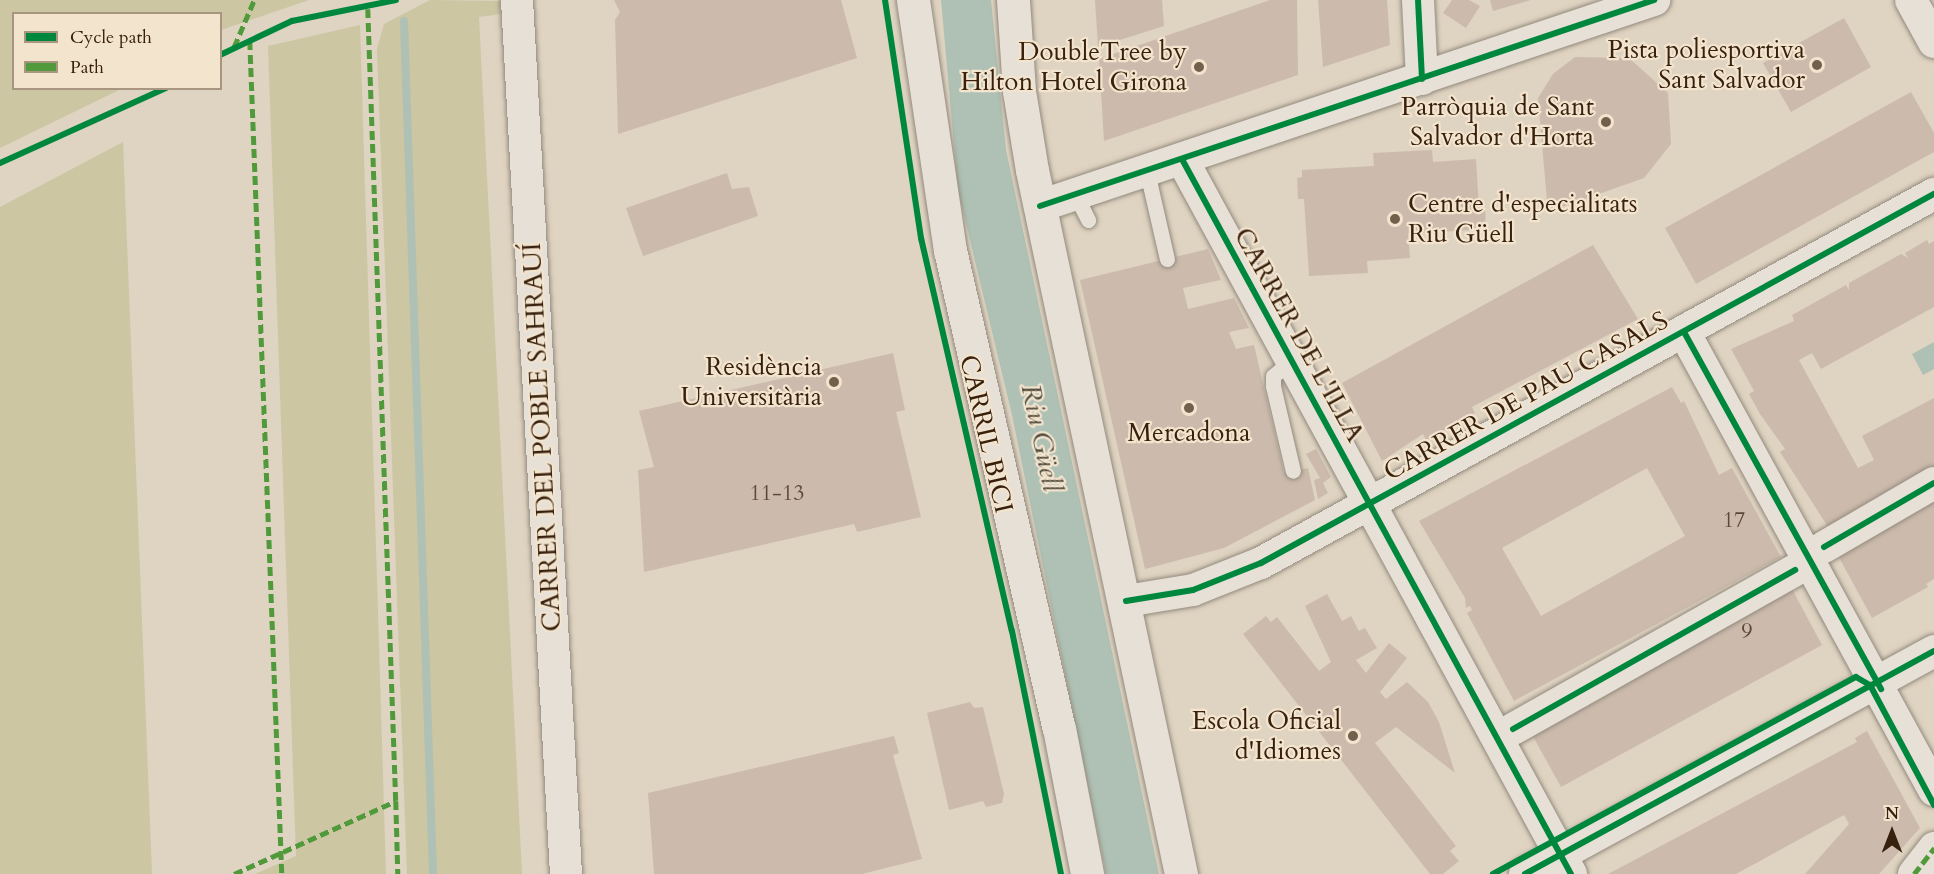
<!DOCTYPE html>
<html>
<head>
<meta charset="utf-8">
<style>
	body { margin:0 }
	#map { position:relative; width:1934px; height:874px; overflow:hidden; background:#dfd3c1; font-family:Cardo,serif }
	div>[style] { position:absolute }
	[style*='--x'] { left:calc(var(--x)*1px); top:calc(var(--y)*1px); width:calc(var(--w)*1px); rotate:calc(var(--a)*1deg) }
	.green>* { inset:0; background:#ccc6a3 }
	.water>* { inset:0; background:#aec1b4 }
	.stream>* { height:8px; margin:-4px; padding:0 4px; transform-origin:4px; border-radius:4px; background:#aec1b4 }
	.building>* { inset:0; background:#ccbbad }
	.roads { filter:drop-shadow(0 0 2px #938a7d) drop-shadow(0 0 2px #938a7d) }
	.lane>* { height:15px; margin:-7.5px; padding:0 7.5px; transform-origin:7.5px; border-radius:7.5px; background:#e6e0d6 }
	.street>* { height:32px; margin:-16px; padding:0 16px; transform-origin:16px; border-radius:16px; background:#e6e0d6 }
	.secondary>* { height:33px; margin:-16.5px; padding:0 16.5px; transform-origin:16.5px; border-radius:16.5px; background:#e6e0d6 }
	.quiet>* { height:4.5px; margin-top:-2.25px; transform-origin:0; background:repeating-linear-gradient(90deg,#519a3b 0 9px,transparent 0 13.5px) }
	.cycleway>* { height:6px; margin:-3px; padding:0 3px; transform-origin:3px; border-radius:3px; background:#00873e }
	.dots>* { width:16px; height:16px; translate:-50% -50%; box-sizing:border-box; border:3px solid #f3e4ce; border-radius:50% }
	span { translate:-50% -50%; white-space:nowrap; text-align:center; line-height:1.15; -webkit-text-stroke:4.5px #f3e4ce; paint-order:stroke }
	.number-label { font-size:22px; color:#5d4836 }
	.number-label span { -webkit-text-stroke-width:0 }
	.poi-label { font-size:26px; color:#37200d }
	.right { translate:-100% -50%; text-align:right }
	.left { translate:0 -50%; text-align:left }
	.street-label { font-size:26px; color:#37200d }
	.water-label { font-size:27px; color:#544e3e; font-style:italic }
	.legend { position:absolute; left:12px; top:12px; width:210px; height:78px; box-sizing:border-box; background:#f3e4ce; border:2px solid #a89681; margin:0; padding:8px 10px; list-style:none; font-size:18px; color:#37200d }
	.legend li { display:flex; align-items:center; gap:12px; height:30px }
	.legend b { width:30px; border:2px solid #a89681 }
	.north { position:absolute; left:1862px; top:802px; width:60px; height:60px; -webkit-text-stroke:4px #f3e4ce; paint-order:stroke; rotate:0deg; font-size:16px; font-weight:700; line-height:24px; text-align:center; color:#37200d }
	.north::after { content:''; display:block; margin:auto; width:21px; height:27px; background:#37200d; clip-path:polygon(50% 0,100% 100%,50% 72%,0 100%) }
</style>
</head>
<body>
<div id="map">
	<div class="green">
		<div style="clip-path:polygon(0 0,309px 0,221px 30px,220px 14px,14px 14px,14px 88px,121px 89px,0 148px)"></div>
		<div style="clip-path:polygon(430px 0,500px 1px,501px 14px,479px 17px,522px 874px,407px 874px,377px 49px,384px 24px)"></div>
		<div style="clip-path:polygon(360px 25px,386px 874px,255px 874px,296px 856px,268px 46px)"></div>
		<div style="clip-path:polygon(123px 142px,152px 874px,0 874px,0 207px)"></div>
	</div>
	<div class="water">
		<div style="clip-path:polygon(941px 0,991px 0,1006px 150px,1159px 874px,1106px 874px,1012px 415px,958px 190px)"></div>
		<div style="clip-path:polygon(1934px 342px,1934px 369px,1923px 375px,1912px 354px)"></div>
	</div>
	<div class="stream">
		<div style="--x:404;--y:21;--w:853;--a:88.05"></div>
	</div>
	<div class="building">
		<div style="clip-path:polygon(614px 0,841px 0,857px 58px,618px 134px,615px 20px,620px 12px)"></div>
		<div style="clip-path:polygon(1095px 0,1162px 0,1164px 26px,1098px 47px)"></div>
		<div style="clip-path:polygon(1270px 0,1297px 0,1298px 75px,1104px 141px,1099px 59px)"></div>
		<div style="clip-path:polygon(1318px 0,1387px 0,1390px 45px,1323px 67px)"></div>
		<div style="clip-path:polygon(1452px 0,1469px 0,1480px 6px,1466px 28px,1443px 13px)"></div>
		<div style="clip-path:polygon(1490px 0,1531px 0,1493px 11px)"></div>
		<div style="clip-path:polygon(1844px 18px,1871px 67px,1791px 112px,1763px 63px)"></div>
		<div style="clip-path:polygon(1575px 57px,1629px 58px,1668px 93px,1671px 144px,1644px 178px,1548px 212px,1538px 98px,1553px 74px)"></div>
		<div style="clip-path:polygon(1911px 92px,1934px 133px,1934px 152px,1696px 284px,1665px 228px)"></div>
		<div style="clip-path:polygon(1432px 150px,1433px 162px,1476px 159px,1479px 209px,1485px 208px,1486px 229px,1408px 234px,1410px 258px,1367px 261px,1368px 273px,1309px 276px,1304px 199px,1298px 199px,1297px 178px,1302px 177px,1302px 170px,1374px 166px,1373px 153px)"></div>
		<div style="clip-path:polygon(727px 173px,732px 189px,749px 187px,758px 216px,643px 256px,626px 208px)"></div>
		<div style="clip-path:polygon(1927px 240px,1929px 244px,1934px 241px,1934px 307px,1821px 369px,1812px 353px,1799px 360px,1858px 468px,1874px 460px,1862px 436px,1934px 398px,1934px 475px,1830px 530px,1780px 452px,1785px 449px,1760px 414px,1749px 394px,1754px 391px,1731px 349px,1794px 321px,1792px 315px,1846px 285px,1849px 290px,1849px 283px,1901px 254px,1908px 258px,1905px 253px)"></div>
		<div style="clip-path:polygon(1593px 245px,1638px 319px,1472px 407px,1475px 413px,1426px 440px,1423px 434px,1382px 461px,1342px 383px)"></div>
		<div style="clip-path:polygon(1208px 249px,1221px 280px,1183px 288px,1188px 309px,1234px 298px,1249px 328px,1229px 332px,1236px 349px,1254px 345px,1284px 473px,1308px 468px,1315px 500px,1224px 548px,1145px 569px,1080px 280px)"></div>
		<div style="clip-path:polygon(893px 353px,905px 410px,896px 412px,921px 517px,857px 532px,854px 524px,644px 572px,638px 470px,654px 467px,639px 411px)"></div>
		<div style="clip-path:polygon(evenodd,1672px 387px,1681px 403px,1684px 401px,1719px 475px,1732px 468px,1781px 557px,1514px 701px,1467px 613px,1472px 610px,1470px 606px,1466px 608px,1465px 598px,1419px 521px,1672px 387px,1647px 468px,1685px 536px,1541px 616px,1502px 548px,1647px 468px)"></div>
		<div style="clip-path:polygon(1316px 449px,1331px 477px,1323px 483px,1328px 493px,1318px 499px,1314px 480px,1320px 478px,1306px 454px)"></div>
		<div style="clip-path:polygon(1934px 498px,1934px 579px,1926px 584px,1928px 587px,1872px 618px,1836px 552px)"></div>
		<div style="clip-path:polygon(1792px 589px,1822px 645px,1561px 787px,1530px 731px)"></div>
		<div style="clip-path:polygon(1327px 594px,1342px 621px,1351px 616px,1359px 631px,1365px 628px,1377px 648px,1356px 660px,1366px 673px,1389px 643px,1407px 658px,1380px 692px,1386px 699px,1407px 682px,1428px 702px,1439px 722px,1455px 773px,1396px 727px,1375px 743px,1456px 846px,1450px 851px,1459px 861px,1443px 874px,1430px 874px,1243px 634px,1266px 616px,1271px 622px,1277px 617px,1319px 671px,1331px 662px,1305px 606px)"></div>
		<div style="clip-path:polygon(970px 702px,974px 708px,983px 707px,1004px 794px,1002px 803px,986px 807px,983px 801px,949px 810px,927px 713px)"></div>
		<div style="clip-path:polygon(1867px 731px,1920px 828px,1879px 874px,1805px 874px,1849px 824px,1844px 815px,1736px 874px,1608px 874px,1857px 742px,1855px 738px)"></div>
		<div style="clip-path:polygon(894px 736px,899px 753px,893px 755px,922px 859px,862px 874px,654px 874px,648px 793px)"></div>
	</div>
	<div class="roads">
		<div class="lane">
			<div style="--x:1142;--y:174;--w:14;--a:54"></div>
			<div style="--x:1150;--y:185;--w:76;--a:77.1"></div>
			<div style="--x:1076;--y:196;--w:27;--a:63"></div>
			<div style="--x:1291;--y:361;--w:23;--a:140"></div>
			<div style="--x:1273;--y:376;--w:10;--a:90"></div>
			<div style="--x:1273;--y:386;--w:87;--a:76.8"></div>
		</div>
		<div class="street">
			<div style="--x:517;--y:0;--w:875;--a:86.79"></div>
			<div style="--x:1418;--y:0;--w:79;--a:87.1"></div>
			<div style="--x:1911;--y:0;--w:48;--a:61.3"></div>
			<div style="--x:1183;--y:161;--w:812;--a:61.45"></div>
			<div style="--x:1040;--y:206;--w:648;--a:-18.55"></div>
			<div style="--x:1684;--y:332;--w:522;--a:61.37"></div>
			<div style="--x:1824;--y:547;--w:127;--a:-30.2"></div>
			<div style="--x:1126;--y:601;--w:68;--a:-9.3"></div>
			<div style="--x:1193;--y:590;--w:73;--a:-21.7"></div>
			<div style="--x:1261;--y:563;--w:768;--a:-28.74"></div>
			<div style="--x:1513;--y:729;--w:324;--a:-29.4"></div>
			<div style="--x:1525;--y:874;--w:466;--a:-28.6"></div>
			<div style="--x:1914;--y:874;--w:33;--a:-52"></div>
		</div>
		<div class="secondary">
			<div style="--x:913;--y:0;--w:253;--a:81.6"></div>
			<div style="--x:950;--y:250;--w:490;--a:77.2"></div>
			<div style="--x:1059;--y:728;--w:149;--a:79.1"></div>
			<div style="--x:1013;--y:0;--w:91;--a:86.2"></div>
			<div style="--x:1019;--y:91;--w:80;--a:80.7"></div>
			<div style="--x:1032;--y:170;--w:720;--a:78.05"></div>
		</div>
	</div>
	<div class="quiet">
		<div style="--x:368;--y:9;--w:792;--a:87.98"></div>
		<div style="--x:250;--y:41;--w:834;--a:87.8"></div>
		<div style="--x:234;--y:47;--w:51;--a:-66.9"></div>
		<div style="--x:234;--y:874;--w:178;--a:-24.3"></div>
		<div style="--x:396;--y:801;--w:73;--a:88.4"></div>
		<div style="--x:1914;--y:874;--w:33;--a:-52"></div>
	</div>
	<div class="cycleway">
		<div style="--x:885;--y:0;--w:241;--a:81.4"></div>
		<div style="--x:921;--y:238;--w:403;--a:77"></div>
		<div style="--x:1012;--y:631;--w:248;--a:78.6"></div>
		<div style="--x:1418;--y:0;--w:79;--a:87.1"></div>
		<div style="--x:220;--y:55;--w:80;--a:-25.3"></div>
		<div style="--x:292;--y:21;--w:106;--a:-11.4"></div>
		<div style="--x:1183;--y:161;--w:812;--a:61.45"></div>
		<div style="--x:0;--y:163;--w:182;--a:-24.3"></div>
		<div style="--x:1040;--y:206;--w:648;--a:-18.55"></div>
		<div style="--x:1684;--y:332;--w:408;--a:61.1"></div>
		<div style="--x:1824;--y:547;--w:127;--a:-30.2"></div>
		<div style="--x:1126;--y:601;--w:68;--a:-9.3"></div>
		<div style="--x:1193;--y:590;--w:73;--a:-21.7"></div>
		<div style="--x:1261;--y:563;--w:768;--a:-28.74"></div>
		<div style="--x:1513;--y:729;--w:324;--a:-29.4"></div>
		<div style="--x:1493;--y:874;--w:413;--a:-28.5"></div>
		<div style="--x:1856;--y:677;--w:16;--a:30"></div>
		<div style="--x:1870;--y:685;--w:136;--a:61.9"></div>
		<div style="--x:1525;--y:874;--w:466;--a:-28.6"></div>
	</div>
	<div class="dots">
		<div style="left:1817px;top:65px;background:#725f4c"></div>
		<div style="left:1199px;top:67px;background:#725f4c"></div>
		<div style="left:1606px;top:122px;background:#725f4c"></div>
		<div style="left:1395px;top:219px;background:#725f4c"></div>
		<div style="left:834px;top:382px;background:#725f4c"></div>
		<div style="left:1189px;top:408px;background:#725f4c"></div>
		<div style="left:1353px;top:736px;background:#725f4c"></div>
	</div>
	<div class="number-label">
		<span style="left:777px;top:494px">11-13</span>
		<span style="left:1734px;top:521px">17</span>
		<span style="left:1747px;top:632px">9</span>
	</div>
	<div class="poi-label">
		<span class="right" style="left:1805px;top:65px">Pista poliesportiva<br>Sant Salvador</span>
		<span class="right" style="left:1187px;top:67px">DoubleTree by<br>Hilton Hotel Girona</span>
		<span class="right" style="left:1594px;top:122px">Parròquia de Sant<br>Salvador d'Horta</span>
		<span class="left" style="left:1408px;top:219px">Centre d'especialitats<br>Riu Güell</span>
		<span class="right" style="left:822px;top:382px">Residència<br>Universitària</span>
		<span style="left:1189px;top:433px">Mercadona</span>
		<span class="right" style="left:1341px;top:736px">Escola Oficial<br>d'Idiomes</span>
	</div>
	<div class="street-label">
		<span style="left:1299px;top:335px;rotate:61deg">CARRER DE L'ILLA</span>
		<span style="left:1526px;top:396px;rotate:-29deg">CARRER DE PAU CASALS</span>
		<span style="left:986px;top:434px;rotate:77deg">CARRIL BICI</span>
		<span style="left:542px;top:437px;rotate:-93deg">CARRER DEL POBLE SAHRAUÍ</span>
	</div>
	<div class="water-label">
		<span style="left:1041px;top:438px;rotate:78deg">Riu Güell</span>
	</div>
	<ul class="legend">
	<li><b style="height:8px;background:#00873e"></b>Cycle path</li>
	<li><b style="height:8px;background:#519a3b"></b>Path</li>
	</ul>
	<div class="north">N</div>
</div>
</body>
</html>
